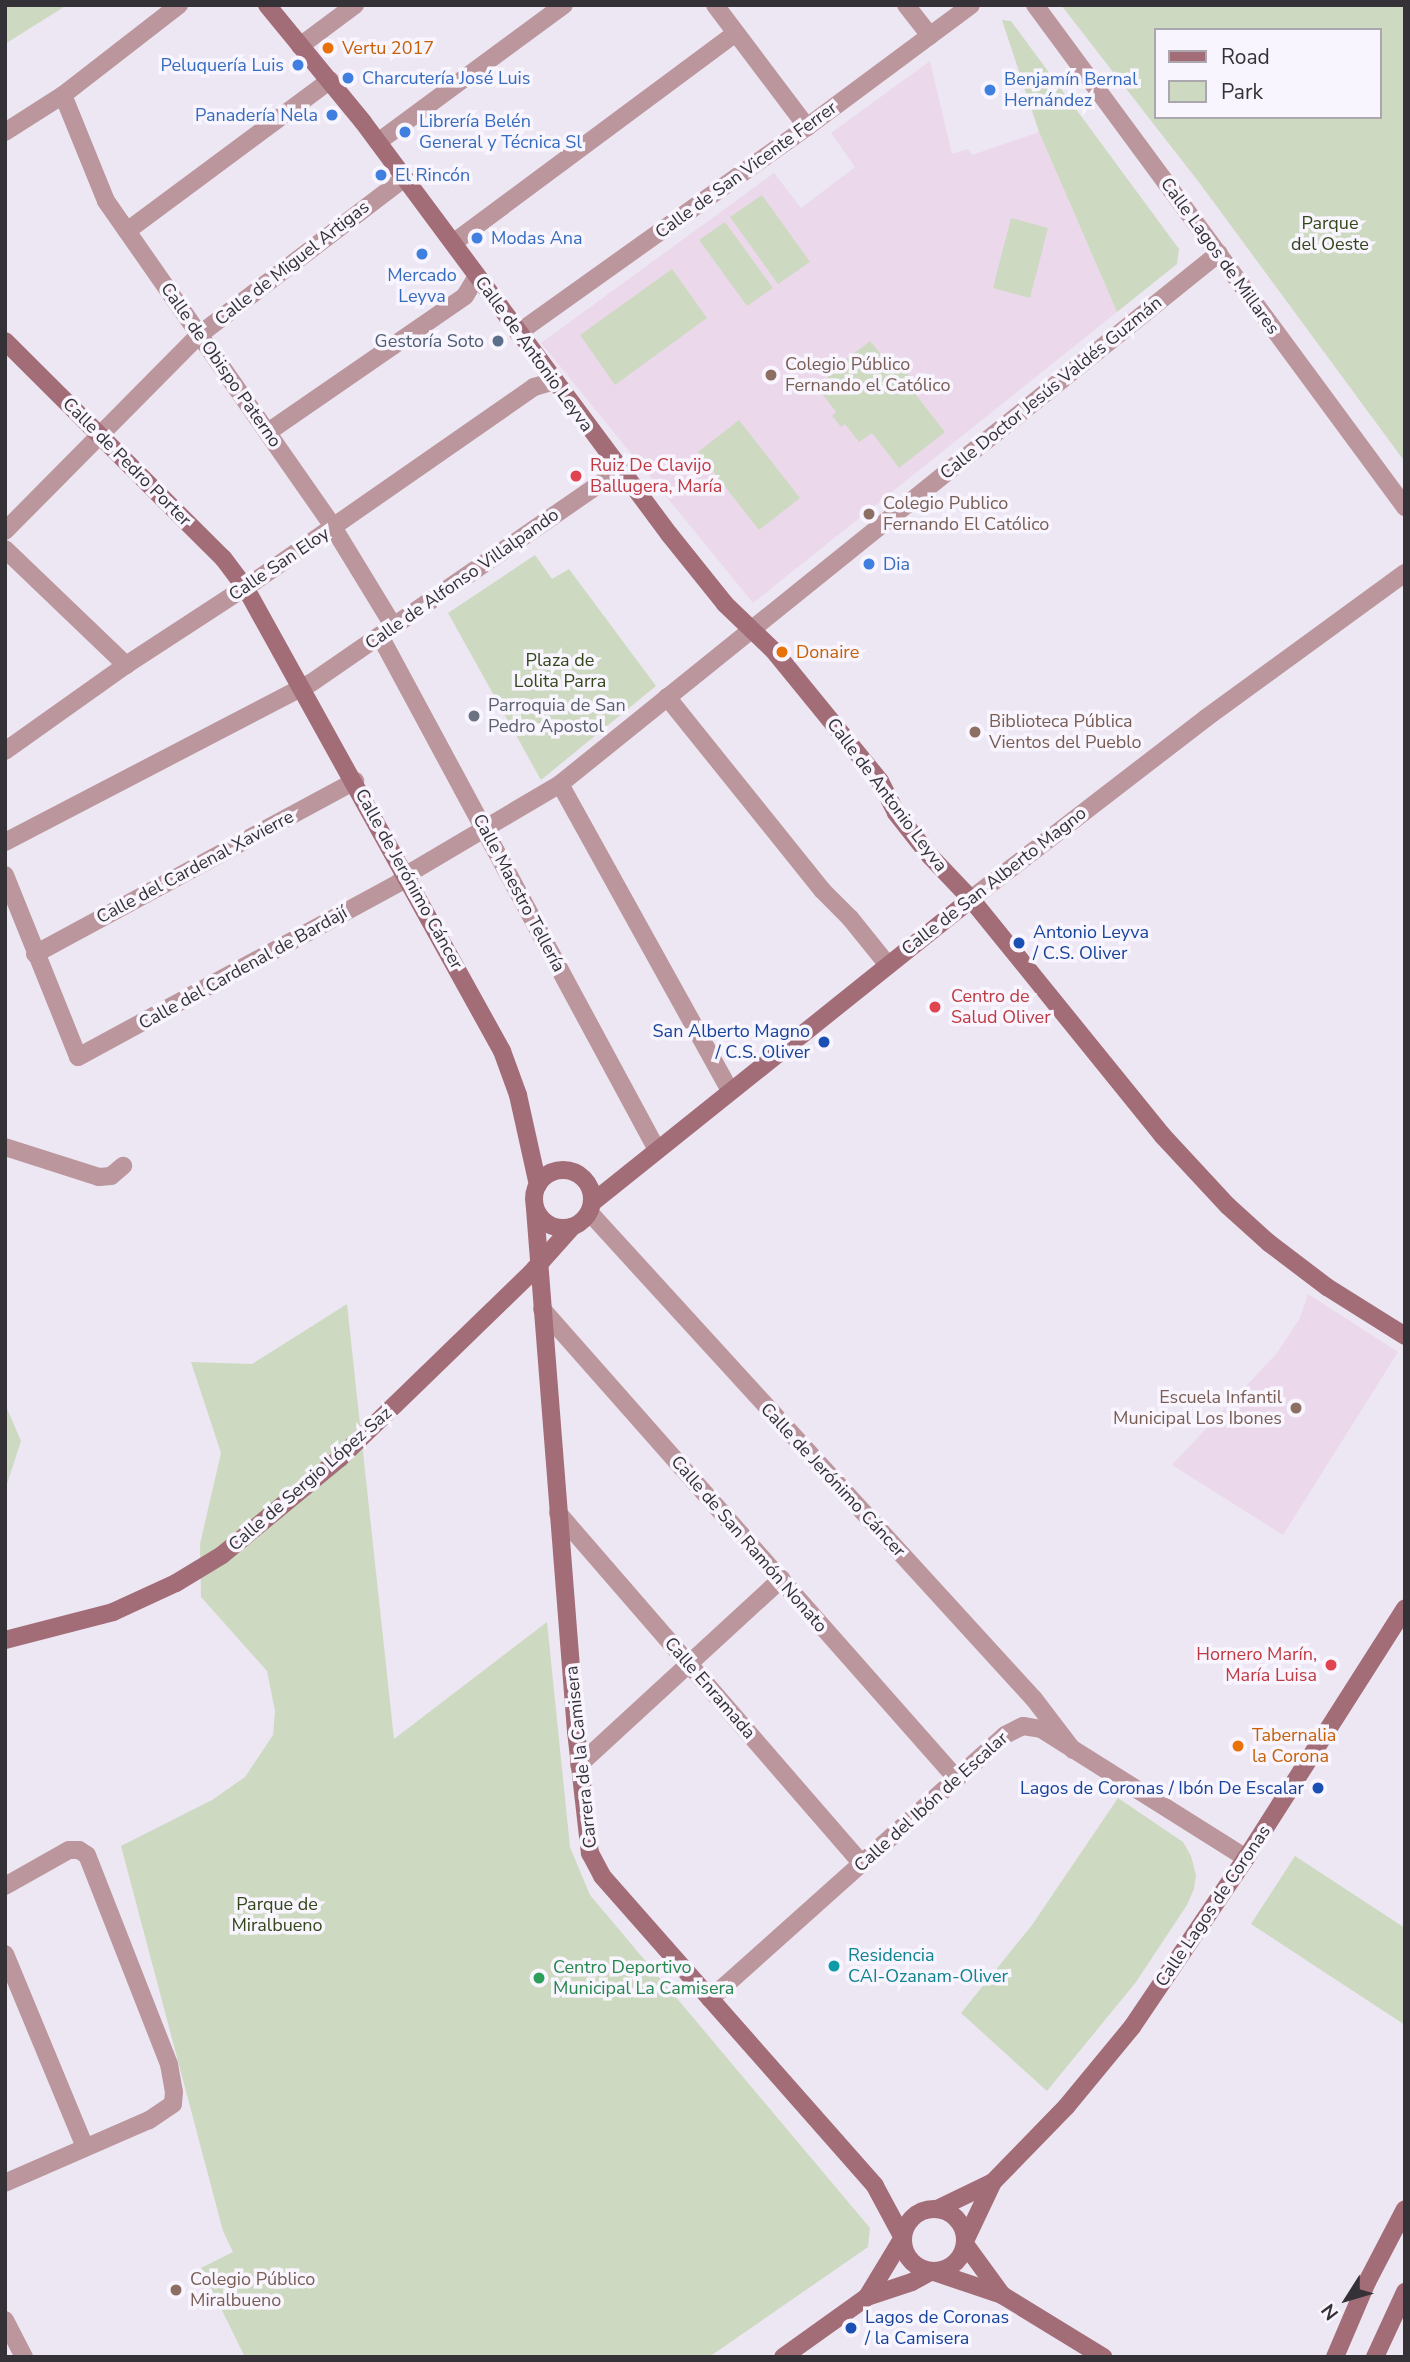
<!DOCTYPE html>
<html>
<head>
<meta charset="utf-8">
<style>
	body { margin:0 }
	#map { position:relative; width:1410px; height:2362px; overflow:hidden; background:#ece7f3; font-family:"Nunito Sans",sans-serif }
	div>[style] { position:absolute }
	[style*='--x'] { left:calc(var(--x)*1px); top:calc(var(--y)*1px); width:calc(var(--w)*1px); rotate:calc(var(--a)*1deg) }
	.education>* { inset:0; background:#ebd9eb }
	.green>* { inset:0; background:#cddac1 }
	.street>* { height:18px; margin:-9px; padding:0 9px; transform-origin:9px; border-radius:9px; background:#bc969d }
	.secondary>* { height:18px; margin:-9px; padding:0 9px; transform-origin:9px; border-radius:9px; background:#a36d78 }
	.secondary>.ring { margin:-9px; padding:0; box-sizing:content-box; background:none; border:18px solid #a36d78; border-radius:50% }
	.dots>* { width:19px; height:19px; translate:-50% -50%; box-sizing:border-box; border:4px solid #f9f5ff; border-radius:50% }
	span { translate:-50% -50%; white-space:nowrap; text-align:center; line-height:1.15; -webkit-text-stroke:7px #f9f5ff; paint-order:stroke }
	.food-label { font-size:18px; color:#c56008 }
	.left { translate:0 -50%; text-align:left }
	.shop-label { font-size:18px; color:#366cbe }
	.right { translate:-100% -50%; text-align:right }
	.street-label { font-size:18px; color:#343236 }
	.park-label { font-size:18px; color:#33471a }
	.service-label { font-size:18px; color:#4e5e75 }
	.education-label { font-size:18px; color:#785e54 }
	.health-label { font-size:18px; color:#be3a42 }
	.worship-label { font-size:18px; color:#5b616d }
	.transit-label { font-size:18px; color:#164399 }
	.culture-label { font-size:18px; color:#0d838f }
	.leisure-label { font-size:18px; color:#27864d }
	.frame { position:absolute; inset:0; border:7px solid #343236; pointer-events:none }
	.legend { position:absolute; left:1154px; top:28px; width:228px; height:91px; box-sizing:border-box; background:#f9f5ff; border:2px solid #aaa7af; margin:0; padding:9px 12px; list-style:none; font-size:21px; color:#343236 }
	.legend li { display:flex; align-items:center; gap:14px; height:35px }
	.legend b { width:35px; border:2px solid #aaa7af }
	.north { position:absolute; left:1312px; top:2264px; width:70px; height:70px; -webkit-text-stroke:5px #f9f5ff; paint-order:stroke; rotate:233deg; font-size:19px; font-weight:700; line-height:28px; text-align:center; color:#343236 }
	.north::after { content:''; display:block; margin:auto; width:24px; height:32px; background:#343236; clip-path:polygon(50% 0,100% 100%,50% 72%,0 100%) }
</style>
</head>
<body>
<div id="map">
	<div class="education">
		<div style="clip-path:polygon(930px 61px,952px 154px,968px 149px,972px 155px,1039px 132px,1117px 312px,753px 603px,541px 343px,774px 173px,801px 208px,855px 167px,831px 133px)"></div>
		<div style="clip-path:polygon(1308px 1294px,1398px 1352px,1283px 1535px,1172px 1465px,1277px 1353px,1300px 1318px)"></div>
	</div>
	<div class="green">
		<div style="clip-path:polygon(5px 5px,67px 5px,5px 44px)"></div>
		<div style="clip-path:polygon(evenodd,1061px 5px,1405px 5px,1405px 462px,1201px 185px,1061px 5px,1156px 30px,1380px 30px,1380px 117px,1156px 117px,1156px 30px)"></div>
		<div style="clip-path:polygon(1002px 20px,1011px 21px,1179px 249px,1177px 264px,1117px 312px,1039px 132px)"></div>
		<div style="clip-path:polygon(762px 195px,810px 262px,778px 284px,730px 217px)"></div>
		<div style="clip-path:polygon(1011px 218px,1048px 228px,1030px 298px,993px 288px)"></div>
		<div style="clip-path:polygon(725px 222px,773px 288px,747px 306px,699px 240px)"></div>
		<div style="clip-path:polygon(672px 269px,707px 318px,615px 385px,580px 335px)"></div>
		<div style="clip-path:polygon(870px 341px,889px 364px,896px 359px,921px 391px,916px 395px,945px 432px,899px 468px,872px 433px,859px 442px,845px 424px,841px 427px,832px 416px,836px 412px,820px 391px,832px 382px,826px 375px)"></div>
		<div style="clip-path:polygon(739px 420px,800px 498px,759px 530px,698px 452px)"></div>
		<div style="clip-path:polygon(535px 555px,552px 579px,569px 569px,656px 686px,541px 780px,448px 613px)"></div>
		<div style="clip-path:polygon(347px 1304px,394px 1739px,547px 1622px,570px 1847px,590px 1895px,870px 2228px,868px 2247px,709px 2357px,245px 2357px,201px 2268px,233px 2252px,223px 2231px,121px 1846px,212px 1800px,245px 1777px,273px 1735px,275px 1711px,267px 1671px,201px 1597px,200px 1544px,221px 1453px,191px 1362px,252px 1364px)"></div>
		<div style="clip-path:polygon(5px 1404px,21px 1441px,5px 1490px)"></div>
		<div style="clip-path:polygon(1118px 1798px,1183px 1842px,1191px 1856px,1196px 1875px,1194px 1889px,1187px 1905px,1136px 1982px,1047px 2091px,961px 2013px,1032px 1925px)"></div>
		<div style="clip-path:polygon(1295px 1856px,1405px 1928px,1405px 2025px,1251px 1924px)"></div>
	</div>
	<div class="street">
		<div style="--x:715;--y:5;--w:153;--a:53"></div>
		<div style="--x:906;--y:5;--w:39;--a:52"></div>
		<div style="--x:1035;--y:5;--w:624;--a:53.61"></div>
		<div style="--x:300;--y:46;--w:69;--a:-36.7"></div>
		<div style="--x:63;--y:95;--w:114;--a:67.9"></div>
		<div style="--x:106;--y:201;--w:397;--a:55.1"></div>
		<div style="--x:333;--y:527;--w:117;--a:58.6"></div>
		<div style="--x:5;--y:132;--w:69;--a:-32.5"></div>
		<div style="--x:63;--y:95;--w:147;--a:-37.8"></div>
		<div style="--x:378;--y:142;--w:231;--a:-36.4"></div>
		<div style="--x:127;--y:231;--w:253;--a:-36.6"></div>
		<div style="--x:453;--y:243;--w:352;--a:-36.6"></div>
		<div style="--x:518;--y:333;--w:355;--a:-35.5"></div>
		<div style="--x:807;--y:127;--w:204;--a:-36.6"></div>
		<div style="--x:268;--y:432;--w:239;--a:-34.6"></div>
		<div style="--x:465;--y:296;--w:23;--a:-59"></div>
		<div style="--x:5;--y:531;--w:276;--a:-45.3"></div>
		<div style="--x:199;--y:335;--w:258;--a:-37.4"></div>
		<div style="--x:5;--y:549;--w:168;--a:43.8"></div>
		<div style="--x:380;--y:636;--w:584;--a:61.68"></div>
		<div style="--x:667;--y:697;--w:248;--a:51.2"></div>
		<div style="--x:822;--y:890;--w:40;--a:45"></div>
		<div style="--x:850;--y:918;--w:59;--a:51.2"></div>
		<div style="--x:5;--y:751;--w:148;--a:-35.4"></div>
		<div style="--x:126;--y:665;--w:154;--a:-33.1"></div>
		<div style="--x:255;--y:581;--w:340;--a:-34.8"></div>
		<div style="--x:534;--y:387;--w:22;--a:-16"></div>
		<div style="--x:560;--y:784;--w:351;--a:61"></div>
		<div style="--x:5;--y:842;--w:345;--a:-27.5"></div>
		<div style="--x:311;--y:683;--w:377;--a:-34.6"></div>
		<div style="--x:5;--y:875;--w:196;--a:68.1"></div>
		<div style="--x:78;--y:1057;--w:364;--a:-28.5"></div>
		<div style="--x:398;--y:883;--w:19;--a:-39"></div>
		<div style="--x:413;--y:871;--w:171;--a:-30.6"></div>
		<div style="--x:560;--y:784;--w:846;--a:-38.86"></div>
		<div style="--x:971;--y:899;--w:297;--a:-37.6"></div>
		<div style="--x:1206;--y:718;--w:246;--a:-36.1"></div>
		<div style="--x:35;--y:954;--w:364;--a:-28.4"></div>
		<div style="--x:5;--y:1147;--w:99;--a:17.7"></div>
		<div style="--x:99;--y:1177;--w:12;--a:-5"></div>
		<div style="--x:111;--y:1176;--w:16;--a:-40"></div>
		<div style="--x:590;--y:1213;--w:658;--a:47.59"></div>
		<div style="--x:1034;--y:1699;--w:64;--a:52.6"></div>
		<div style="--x:542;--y:1309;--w:626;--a:48.56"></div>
		<div style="--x:558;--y:1513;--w:464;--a:49.1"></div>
		<div style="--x:579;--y:1765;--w:275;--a:-42.6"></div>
		<div style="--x:5;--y:1886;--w:73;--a:-29.4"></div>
		<div style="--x:69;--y:1850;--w:10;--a:0"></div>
		<div style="--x:79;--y:1850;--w:9;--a:32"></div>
		<div style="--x:87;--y:1855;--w:225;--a:68.6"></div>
		<div style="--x:169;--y:2064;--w:28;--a:80"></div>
		<div style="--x:174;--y:2092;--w:12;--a:95"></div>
		<div style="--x:173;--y:2104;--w:29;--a:146"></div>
		<div style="--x:149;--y:2120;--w:157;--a:156.4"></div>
		<div style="--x:5;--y:1954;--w:209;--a:67.5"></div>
		<div style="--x:710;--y:1999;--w:396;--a:-41.8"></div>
		<div style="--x:1005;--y:1735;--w:20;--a:-27"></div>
		<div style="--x:1023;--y:1726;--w:18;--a:9"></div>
		<div style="--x:1041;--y:1729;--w:242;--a:32.2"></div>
		<div style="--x:5;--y:2320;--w:42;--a:62.8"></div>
	</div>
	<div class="secondary">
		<div style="--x:267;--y:5;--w:151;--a:50.6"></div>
		<div style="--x:363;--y:122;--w:513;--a:53.4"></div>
		<div style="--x:669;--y:534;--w:90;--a:51.3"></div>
		<div style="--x:725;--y:604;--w:68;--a:43.8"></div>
		<div style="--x:774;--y:651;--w:168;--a:50.8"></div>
		<div style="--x:880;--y:781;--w:36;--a:63"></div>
		<div style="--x:896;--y:813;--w:55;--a:51.7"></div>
		<div style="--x:930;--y:856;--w:59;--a:46.4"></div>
		<div style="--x:971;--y:899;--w:304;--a:51"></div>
		<div style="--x:1162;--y:1135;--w:97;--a:47.1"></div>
		<div style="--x:1228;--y:1206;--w:55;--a:42.1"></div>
		<div style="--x:1269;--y:1243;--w:73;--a:37.2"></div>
		<div style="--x:1327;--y:1287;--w:92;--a:32.1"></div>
		<div style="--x:5;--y:341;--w:308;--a:44.9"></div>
		<div style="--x:223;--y:558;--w:36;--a:53"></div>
		<div style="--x:245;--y:587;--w:530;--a:61.02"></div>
		<div style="--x:502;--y:1051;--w:47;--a:70"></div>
		<div style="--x:518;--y:1095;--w:92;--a:77.5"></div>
		<div class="ring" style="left:534px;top:1170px;width:40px;height:40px"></div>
		<div style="--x:593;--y:1202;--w:484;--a:-38.7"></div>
		<div style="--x:535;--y:1209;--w:524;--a:85.51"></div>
		<div style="--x:576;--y:1731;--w:123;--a:83.5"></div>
		<div style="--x:590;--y:1853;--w:26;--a:62"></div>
		<div style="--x:602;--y:1876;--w:413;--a:48.6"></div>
		<div style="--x:875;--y:2186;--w:59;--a:61.7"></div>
		<div style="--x:5;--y:1640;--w:112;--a:-14.5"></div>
		<div style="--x:113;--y:1612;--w:69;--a:-24.7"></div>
		<div style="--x:176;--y:1583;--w:54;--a:-31.3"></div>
		<div style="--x:222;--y:1555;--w:153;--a:-39.4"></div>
		<div style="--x:340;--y:1458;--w:266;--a:-44.1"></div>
		<div style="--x:531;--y:1273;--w:62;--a:-48.3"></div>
		<div class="ring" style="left:903px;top:2209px;width:44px;height:44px"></div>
		<div style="--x:937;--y:2209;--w:62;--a:-25.7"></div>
		<div style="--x:993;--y:2182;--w:105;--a:-45.8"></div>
		<div style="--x:1066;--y:2107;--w:104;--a:-50.5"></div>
		<div style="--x:1132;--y:2027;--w:204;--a:-56"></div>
		<div style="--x:1246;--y:1858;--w:296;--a:-57.5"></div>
		<div style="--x:966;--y:2239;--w:63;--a:-64.7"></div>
		<div style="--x:965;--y:2244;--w:63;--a:54"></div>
		<div style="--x:934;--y:2272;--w:72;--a:18.7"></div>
		<div style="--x:1002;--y:2295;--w:119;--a:31.5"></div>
		<div style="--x:867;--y:2297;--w:68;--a:-58.9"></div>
		<div style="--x:783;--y:2357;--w:103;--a:-35.5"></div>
		<div style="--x:867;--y:2297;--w:47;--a:-18.4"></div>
		<div style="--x:912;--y:2282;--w:21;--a:-29"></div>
		<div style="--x:1335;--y:2357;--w:82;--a:-66.9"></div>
		<div style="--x:1367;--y:2282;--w:82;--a:-62.5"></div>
		<div style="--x:1375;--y:2357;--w:72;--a:-65.2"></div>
	</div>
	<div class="dots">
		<div style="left:328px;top:48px;background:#e8710a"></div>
		<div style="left:298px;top:65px;background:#3f7fe0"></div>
		<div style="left:348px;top:78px;background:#3f7fe0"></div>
		<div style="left:990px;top:90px;background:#3f7fe0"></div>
		<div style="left:332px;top:115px;background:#3f7fe0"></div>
		<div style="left:405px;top:132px;background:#3f7fe0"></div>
		<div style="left:381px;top:175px;background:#3f7fe0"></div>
		<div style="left:477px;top:238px;background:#3f7fe0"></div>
		<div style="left:422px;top:254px;background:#3f7fe0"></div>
		<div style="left:498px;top:341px;background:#5c6f8a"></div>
		<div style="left:771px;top:375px;background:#8d6e63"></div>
		<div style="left:576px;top:476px;background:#e0444e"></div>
		<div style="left:869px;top:514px;background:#8d6e63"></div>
		<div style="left:869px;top:564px;background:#3f7fe0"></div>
		<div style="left:782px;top:652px;background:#e8710a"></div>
		<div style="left:474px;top:716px;background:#6b7280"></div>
		<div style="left:975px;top:732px;background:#8d6e63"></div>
		<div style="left:1019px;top:943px;background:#1a4fb4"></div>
		<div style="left:935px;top:1007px;background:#e0444e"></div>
		<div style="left:824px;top:1042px;background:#1a4fb4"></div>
		<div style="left:1296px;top:1408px;background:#8d6e63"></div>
		<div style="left:1331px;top:1665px;background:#e0444e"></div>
		<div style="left:1238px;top:1746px;background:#e8710a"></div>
		<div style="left:1318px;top:1788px;background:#1a4fb4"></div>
		<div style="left:834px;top:1966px;background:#0f9aa8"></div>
		<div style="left:539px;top:1978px;background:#2e9e5b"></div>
		<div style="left:176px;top:2290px;background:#8d6e63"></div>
		<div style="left:851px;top:2328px;background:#1a4fb4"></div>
	</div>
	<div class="food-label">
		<span class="left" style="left:342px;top:48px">Vertu 2017</span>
		<span class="left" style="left:796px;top:652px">Donaire</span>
		<span class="left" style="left:1252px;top:1746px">Tabernalia<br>la Corona</span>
	</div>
	<div class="shop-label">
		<span class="right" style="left:284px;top:65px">Peluquería Luis</span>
		<span class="left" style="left:362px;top:78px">Charcutería José Luis</span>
		<span class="left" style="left:1004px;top:90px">Benjamín Bernal<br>Hernández</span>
		<span class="right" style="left:318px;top:115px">Panadería Nela</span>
		<span class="left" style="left:419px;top:132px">Librería Belén<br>General y Técnica Sl</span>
		<span class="left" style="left:395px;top:175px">El Rincón</span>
		<span class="left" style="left:491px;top:238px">Modas Ana</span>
		<span style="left:422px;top:286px">Mercado<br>Leyva</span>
		<span class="left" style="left:883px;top:564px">Dia</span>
	</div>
	<div class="street-label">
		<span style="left:746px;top:170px;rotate:-36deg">Calle de San Vicente Ferrer</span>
		<span style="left:1220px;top:256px;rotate:54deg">Calle Lagos de Millares</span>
		<span style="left:292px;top:263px;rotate:-38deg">Calle de Miguel Artigas</span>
		<span style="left:534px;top:354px;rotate:54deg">Calle de Antonio Leyva</span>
		<span style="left:221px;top:365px;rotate:55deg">Calle de Obispo Paterno</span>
		<span style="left:1051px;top:388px;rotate:-39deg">Calle Doctor Jesús Valdés Guzmán</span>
		<span style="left:127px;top:462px;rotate:45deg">Calle de Pedro Porter</span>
		<span style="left:279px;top:564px;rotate:-34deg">Calle San Eloy</span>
		<span style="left:462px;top:579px;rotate:-35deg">Calle de Alfonso Villalpando</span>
		<span style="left:887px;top:795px;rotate:53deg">Calle de Antonio Leyva</span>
		<span style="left:195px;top:867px;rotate:-28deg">Calle del Cardenal Xavierre</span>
		<span style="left:409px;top:879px;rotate:61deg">Calle de Jerónimo Cáncer</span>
		<span style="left:994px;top:881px;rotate:-38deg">Calle de San Alberto Magno</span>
		<span style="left:519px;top:893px;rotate:62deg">Calle Maestro Tellería</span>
		<span style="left:243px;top:968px;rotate:-29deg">Calle del Cardenal de Bardají</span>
		<span style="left:310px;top:1479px;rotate:-41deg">Calle de Sergio López Saz</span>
		<span style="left:833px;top:1480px;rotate:47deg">Calle de Jerónimo Cáncer</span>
		<span style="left:749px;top:1544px;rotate:49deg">Calle de San Ramón Nonato</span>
		<span style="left:710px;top:1688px;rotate:49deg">Calle Enramada</span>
		<span style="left:581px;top:1757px;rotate:-96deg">Carrera de la Camisera</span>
		<span style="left:931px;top:1802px;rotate:-42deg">Calle del Ibón de Escalar</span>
		<span style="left:1213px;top:1906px;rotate:-56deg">Calle Lagos de Coronas</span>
	</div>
	<div class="park-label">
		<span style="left:1330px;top:234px">Parque<br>del Oeste</span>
		<span style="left:560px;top:671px">Plaza de<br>Lolita Parra</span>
		<span style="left:277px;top:1915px">Parque de<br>Miralbueno</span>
	</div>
	<div class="service-label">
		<span class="right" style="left:484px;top:341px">Gestoría Soto</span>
	</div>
	<div class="education-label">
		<span class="left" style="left:785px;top:375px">Colegio Público<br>Fernando el Católico</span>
		<span class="left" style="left:883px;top:514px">Colegio Publico<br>Fernando El Católico</span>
		<span class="left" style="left:989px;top:732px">Biblioteca Pública<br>Vientos del Pueblo</span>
		<span class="right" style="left:1282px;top:1408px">Escuela Infantil<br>Municipal Los Ibones</span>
		<span class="left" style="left:190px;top:2290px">Colegio Público<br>Miralbueno</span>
	</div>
	<div class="health-label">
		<span class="left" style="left:590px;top:476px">Ruiz De Clavijo<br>Ballugera, María</span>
		<span class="left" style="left:951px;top:1007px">Centro de<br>Salud Oliver</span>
		<span class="right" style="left:1317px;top:1665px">Hornero Marín,<br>María Luisa</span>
	</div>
	<div class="worship-label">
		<span class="left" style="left:488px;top:716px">Parroquia de San<br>Pedro Apostol</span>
	</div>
	<div class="transit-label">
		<span class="left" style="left:1033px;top:943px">Antonio Leyva<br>/ C.S. Oliver</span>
		<span class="right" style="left:810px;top:1042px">San Alberto Magno<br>/ C.S. Oliver</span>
		<span class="right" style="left:1304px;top:1788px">Lagos de Coronas / Ibón De Escalar</span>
		<span class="left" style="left:865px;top:2328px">Lagos de Coronas<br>/ la Camisera</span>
	</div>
	<div class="culture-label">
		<span class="left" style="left:848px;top:1966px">Residencia<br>CAI-Ozanam-Oliver</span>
	</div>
	<div class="leisure-label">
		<span class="left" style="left:553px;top:1978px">Centro Deportivo<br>Municipal La Camisera</span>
	</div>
	<div class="frame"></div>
	<ul class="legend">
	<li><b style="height:9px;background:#a36d78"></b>Road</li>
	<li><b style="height:19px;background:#cddac1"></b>Park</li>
	</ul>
	<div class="north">N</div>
</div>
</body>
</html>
